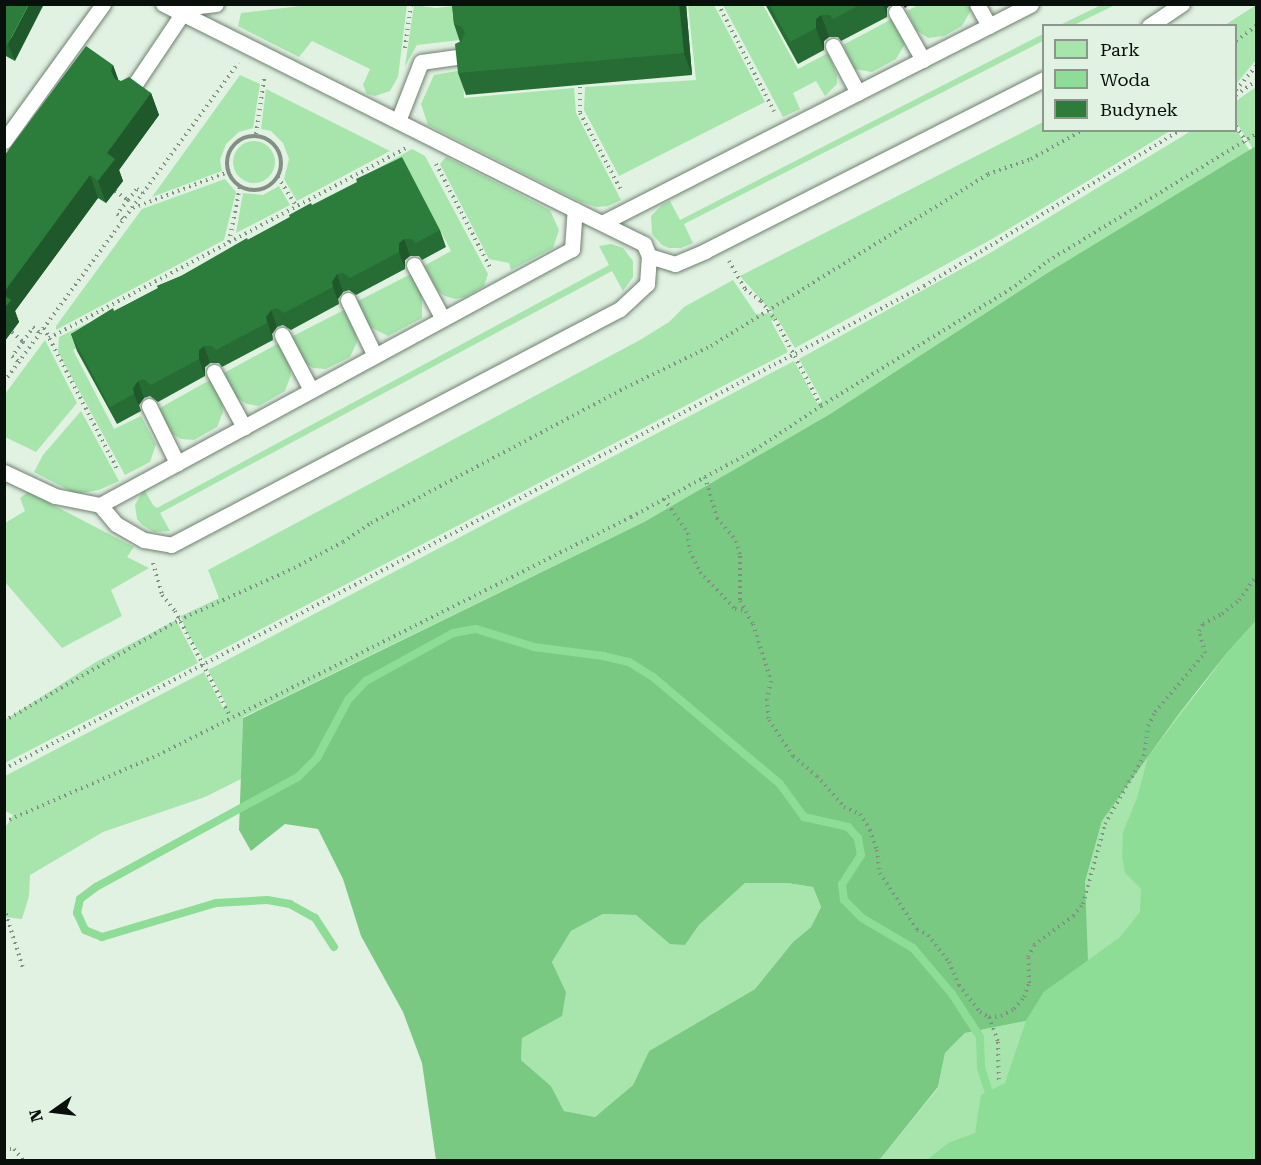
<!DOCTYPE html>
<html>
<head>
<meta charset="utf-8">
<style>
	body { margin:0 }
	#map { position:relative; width:1261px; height:1165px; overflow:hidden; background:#e1f2e2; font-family:"Roboto Serif",serif }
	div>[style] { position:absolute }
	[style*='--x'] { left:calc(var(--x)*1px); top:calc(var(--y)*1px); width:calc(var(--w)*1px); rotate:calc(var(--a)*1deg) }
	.green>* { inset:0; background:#a7e5ad }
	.round { border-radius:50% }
	.forest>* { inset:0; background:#79c983 }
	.water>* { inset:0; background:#8ddd96 }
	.stream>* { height:8px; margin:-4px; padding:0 4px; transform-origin:4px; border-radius:4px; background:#8ddd96 }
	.path>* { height:4px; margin-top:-2px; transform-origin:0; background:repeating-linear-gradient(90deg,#838f84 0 1.5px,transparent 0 6px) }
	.path>.ring { margin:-2px; padding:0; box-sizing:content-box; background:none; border:4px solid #838f84; border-radius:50% }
	.roads { filter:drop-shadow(0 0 2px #6e7e6f) drop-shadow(0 0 2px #6e7e6f) }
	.lane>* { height:15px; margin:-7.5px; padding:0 7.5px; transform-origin:7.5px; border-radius:7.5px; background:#fff }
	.wall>* { inset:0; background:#266c34 }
	.shaded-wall>* { inset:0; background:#1f582a }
	.building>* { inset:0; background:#2c7d3c }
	span { translate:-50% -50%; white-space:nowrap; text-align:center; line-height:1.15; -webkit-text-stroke:4.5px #e1f2e2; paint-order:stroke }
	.frame { position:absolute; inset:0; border:6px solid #090f0a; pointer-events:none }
	.legend { position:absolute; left:1042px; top:24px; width:195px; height:108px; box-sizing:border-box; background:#e1f2e2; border:2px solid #8b978c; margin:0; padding:8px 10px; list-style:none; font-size:18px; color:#090f0a }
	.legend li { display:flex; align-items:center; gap:12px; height:30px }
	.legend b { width:30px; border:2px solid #8b978c }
	.north { position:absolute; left:24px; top:1081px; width:60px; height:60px; -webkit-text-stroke:4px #e1f2e2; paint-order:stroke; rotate:256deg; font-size:16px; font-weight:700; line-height:24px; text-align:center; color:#090f0a }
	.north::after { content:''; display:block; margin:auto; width:21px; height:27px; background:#090f0a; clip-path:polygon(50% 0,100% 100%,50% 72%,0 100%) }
</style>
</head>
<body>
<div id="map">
	<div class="green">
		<div style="clip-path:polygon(470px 4px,460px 40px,417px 45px,405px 66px,414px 5px,436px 8px)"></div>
		<div style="clip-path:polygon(920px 4px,969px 5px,971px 10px,962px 26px,944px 36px,928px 38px,916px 30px,907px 11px)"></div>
		<div style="clip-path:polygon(309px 5px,407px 5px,398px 77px,390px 91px,375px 96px,367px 94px,363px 85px,370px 69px,312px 41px,299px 57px,238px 26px,241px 13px)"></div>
		<div style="clip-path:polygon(688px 5px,714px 5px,765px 102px,619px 176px,584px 110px,585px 87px,696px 80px)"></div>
		<div style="clip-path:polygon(723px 5px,763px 5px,798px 69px,828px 53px,837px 75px,837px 84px,825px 96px,816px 81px,793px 93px,800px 109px,783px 117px)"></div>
		<div style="clip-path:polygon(1101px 5px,1115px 5px,1074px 25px,1060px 25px)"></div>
		<div style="clip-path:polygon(1256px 5px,1256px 60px,1236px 84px,1236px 26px,1225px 25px)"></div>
		<div style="clip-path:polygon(894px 18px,905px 44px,896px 59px,872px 72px,854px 69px,843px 45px)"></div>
		<div style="clip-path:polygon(1043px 34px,1043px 41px,684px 224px,693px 243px,681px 248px,669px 248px,662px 245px,652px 234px,651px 216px,662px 205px,670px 201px,680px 220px)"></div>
		<div style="clip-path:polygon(463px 70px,464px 98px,574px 88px,576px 113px,621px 200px,608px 206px,596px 207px,581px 202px,428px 125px,421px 104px,434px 75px)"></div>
		<div style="clip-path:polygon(240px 75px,260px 84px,253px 128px,239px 132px,226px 144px,220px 160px,222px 171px,152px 197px)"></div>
		<div style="clip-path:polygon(1256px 87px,1256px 146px,1253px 149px,1236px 122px,1236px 101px)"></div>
		<div style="clip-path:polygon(266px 89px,390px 151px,297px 201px,284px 179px,289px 159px,283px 143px,271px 131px,261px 129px)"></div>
		<div style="clip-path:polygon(1043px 122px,1044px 130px,1170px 131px,992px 239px,795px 348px,777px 318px,771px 321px,788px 352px,204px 659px,186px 631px,181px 616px,219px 598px,208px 570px,640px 340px,669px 322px,684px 307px,733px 280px,756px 314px,773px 313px,740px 276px)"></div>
		<div style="clip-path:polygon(1236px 129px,1250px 151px,1052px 270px,830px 414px,644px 522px,243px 717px,241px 779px,205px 797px,103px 832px,30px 875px,29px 896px,22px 919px,5px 917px,5px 828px,13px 815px,5px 811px,5px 776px,204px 672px,223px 708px,226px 704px,208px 670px,794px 361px,817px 403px,822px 401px,799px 359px,990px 253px,1191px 131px)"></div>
		<div class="round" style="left:233px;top:141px;width:42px;height:42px"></div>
		<div style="clip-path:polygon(412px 149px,425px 156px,488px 274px,484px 286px,465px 297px,455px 299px,445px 296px,438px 291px,424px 266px,451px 251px,410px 173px,375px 170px)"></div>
		<div style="clip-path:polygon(446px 157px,550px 210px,559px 230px,553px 248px,511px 270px,509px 263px,489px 259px,440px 164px)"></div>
		<div style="clip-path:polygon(225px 179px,236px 192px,224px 240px,56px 330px,56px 326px,142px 209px)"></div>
		<div style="clip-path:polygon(279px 186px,290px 205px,236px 233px,243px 193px,263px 195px)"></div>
		<div style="clip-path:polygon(611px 244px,623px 248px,633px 261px,633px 277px,623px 291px,612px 271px,160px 513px,170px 531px,154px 532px,142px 525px,137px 519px,135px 505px,144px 489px,153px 505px,157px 508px,609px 265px,599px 246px)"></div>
		<div style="clip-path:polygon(411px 274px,422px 296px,422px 318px,388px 336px,368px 326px,356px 302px)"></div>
		<div style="clip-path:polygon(344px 310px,355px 332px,357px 342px,350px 357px,326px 369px,313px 368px,304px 362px,291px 337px)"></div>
		<div style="clip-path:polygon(88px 323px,102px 334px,73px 350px,114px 429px,141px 416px,156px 444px,150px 462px,125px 475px,58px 352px,59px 337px)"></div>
		<div style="clip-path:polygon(45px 340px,77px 403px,36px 452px,5px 437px,5px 394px)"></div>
		<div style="clip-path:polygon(279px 343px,290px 366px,291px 375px,285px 391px,259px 406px,247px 404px,237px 398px,224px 373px)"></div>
		<div style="clip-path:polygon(210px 380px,222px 402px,223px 412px,217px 427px,194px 440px,181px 439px,171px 433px,158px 409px)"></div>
		<div style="clip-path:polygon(81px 411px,119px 481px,99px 490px,76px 494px,34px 472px,43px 455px)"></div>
		<div style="clip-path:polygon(28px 492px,134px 547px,127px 557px,149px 568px,111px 590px,122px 616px,62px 648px,5px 582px,5px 523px,25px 511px,20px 498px)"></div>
		<div style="clip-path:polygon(176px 620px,198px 663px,5px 763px,5px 720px,96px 662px)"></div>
		<div style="clip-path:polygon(1256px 621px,1256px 815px,1006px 1160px,876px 1160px,881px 1158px,938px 1088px,945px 1053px,965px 1033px,1026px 1021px,1085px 913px,1085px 882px,1102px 821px,1178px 715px)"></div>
		<div style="clip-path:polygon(745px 883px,787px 883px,813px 887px,821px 907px,811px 927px,793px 942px,755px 989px,649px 1051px,633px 1085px,595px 1117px,564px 1111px,551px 1086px,521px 1060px,522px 1038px,566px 992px,552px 962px,571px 931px,603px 914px,636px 915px,650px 926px,685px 945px,699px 925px)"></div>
	</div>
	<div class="forest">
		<div style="clip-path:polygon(evenodd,1256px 146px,1256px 621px,1227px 653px,1178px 715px,1102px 821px,1085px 882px,1088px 961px,1044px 992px,1026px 1021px,965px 1033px,945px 1053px,938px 1087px,881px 1158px,876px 1160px,436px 1160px,422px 1063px,403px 1012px,361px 936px,343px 879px,318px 829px,285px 824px,251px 851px,239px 830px,243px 718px,644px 522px,830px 414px,1052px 270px,1256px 146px,745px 883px,787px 883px,813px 887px,821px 907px,811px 927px,793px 942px,755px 989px,649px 1051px,633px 1085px,595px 1117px,564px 1111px,551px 1086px,521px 1060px,522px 1038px,562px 1016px,566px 992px,552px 962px,571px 931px,603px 914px,636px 915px,670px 944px,685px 945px,699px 925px,745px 883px)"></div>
	</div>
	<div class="water">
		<div style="clip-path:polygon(1256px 621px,1256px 1160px,927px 1160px,948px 1143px,975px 1133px,981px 1095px,1005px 1083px,1026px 1021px,1044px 992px,1120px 937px,1140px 912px,1141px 889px,1125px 873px,1122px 856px,1123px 832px,1137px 798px,1148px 757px,1227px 653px)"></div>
	</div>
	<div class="stream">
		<div style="--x:334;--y:947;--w:35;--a:-123"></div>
		<div style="--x:315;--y:918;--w:29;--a:-151"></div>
		<div style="--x:290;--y:904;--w:23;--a:-170"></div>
		<div style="--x:267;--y:900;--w:51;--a:176.6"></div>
		<div style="--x:216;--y:903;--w:119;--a:163.4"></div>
		<div style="--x:102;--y:937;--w:18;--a:-158"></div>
		<div style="--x:85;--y:930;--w:19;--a:-115"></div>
		<div style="--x:77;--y:913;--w:14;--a:-78"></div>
		<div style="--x:80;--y:899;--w:20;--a:-37"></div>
		<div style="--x:96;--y:887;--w:230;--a:-28.6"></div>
		<div style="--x:298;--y:777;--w:27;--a:-45"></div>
		<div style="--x:317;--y:758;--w:66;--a:-61.9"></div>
		<div style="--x:348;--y:700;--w:26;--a:-47"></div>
		<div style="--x:366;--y:681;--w:99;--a:-28.9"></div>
		<div style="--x:453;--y:633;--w:23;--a:-10"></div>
		<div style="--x:476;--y:629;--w:61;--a:17.2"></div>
		<div style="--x:534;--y:647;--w:70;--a:7.4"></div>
		<div style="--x:603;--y:656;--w:27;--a:13"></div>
		<div style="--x:629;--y:662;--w:28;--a:32"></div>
		<div style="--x:653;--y:677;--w:166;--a:40.1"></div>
		<div style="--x:780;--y:784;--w:41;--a:54"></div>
		<div style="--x:804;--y:817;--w:45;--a:12.8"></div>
		<div style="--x:848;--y:827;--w:15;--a:48"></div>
		<div style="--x:858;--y:838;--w:17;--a:80"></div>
		<div style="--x:861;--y:855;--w:35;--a:123"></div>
		<div style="--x:842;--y:884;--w:16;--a:83"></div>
		<div style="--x:844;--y:900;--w:25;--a:45"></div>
		<div style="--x:862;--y:918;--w:59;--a:30.5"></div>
		<div style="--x:913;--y:948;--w:60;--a:49.7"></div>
		<div style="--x:952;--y:994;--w:51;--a:56.9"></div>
		<div style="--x:980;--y:1037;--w:31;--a:88"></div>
		<div style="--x:981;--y:1068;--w:36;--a:72"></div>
	</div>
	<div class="path">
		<div style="--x:718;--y:4;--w:121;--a:62.4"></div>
		<div style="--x:1236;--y:41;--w:25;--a:-37"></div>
		<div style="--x:405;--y:48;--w:44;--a:-82.2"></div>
		<div style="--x:580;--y:81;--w:32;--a:90"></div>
		<div style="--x:580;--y:113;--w:89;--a:62"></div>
		<div style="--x:1236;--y:90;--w:31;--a:-50"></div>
		<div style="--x:1236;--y:95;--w:24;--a:-35"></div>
		<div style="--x:1236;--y:126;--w:19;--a:58"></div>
		<div style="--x:256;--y:134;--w:56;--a:-81.7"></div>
		<div class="ring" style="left:227px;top:136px;width:50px;height:50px"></div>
		<div style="--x:436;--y:164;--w:119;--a:62.4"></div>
		<div style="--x:278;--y:177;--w:34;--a:58"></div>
		<div style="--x:115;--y:191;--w:16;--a:35"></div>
		<div style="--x:128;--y:200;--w:18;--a:128"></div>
		<div style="--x:117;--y:214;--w:8;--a:40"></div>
		<div style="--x:128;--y:200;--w:14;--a:-51"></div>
		<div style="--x:137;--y:189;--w:7;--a:34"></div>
		<div style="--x:133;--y:208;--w:102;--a:-20.8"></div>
		<div style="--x:229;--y:242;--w:56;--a:-78.7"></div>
		<div style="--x:729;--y:261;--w:32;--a:60"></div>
		<div style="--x:745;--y:289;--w:20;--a:37"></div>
		<div style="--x:761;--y:301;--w:23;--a:52"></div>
		<div style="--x:775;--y:319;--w:98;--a:62.1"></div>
		<div style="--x:44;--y:328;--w:161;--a:62.6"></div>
		<div style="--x:12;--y:332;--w:15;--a:42"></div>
		<div style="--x:23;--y:342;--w:18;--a:128"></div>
		<div style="--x:12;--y:356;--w:9;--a:41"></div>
		<div style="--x:49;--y:338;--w:404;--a:-28"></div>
		<div style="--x:23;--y:342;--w:18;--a:-56"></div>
		<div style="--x:33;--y:327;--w:9;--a:41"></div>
		<div style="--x:4;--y:382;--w:396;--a:-53.7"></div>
		<div style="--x:705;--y:477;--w:43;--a:73.7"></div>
		<div style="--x:717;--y:518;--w:30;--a:50"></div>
		<div style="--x:736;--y:541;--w:16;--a:75"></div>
		<div style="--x:740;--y:556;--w:45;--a:90"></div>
		<div style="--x:740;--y:601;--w:26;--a:61"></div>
		<div style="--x:753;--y:624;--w:60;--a:72.5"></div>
		<div style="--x:771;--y:681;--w:18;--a:103"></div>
		<div style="--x:767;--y:699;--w:21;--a:85"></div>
		<div style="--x:769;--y:720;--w:43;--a:56.3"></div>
		<div style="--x:793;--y:756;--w:31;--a:40"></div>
		<div style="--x:817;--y:776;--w:41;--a:48.9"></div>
		<div style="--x:844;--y:807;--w:17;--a:24"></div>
		<div style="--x:860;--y:814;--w:19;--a:58"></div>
		<div style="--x:870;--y:830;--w:21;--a:71"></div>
		<div style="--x:877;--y:850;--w:23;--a:83"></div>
		<div style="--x:880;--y:873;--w:68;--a:57"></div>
		<div style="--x:917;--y:930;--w:12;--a:24"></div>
		<div style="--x:928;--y:935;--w:34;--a:52"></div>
		<div style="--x:949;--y:962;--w:25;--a:67"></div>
		<div style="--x:959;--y:985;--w:34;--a:52"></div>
		<div style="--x:980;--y:1012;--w:10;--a:29"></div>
		<div style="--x:989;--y:1017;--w:12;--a:-5"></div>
		<div style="--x:1001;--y:1016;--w:15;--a:-28"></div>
		<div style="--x:1014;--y:1009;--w:16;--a:-50"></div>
		<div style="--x:1024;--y:997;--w:15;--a:-70"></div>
		<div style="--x:1029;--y:983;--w:26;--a:-92"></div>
		<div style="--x:1028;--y:957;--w:13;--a:-63"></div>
		<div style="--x:1034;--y:945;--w:49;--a:-36.6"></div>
		<div style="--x:1073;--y:916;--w:16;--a:-50"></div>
		<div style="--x:1083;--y:904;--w:83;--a:-74.6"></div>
		<div style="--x:1105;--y:824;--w:78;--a:-60.2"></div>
		<div style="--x:1144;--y:756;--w:30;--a:-82"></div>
		<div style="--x:1148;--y:726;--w:16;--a:-63"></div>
		<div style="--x:1155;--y:712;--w:77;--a:-49.7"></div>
		<div style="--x:1205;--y:653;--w:23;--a:-105"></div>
		<div style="--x:1199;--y:631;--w:8;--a:-60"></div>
		<div style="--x:1203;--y:624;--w:21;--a:-28"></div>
		<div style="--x:1222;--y:614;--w:22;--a:-39"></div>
		<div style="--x:1239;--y:600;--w:29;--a:-54"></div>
		<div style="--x:664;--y:499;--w:42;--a:54.8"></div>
		<div style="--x:688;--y:533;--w:18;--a:84"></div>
		<div style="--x:690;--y:551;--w:23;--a:65"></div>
		<div style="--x:700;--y:572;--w:51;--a:46.6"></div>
		<div style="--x:735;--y:609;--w:11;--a:10"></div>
		<div style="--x:153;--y:563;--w:33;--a:74"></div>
		<div style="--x:162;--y:595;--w:21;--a:51"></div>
		<div style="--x:175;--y:611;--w:119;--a:62.4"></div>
		<div style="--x:4;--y:721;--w:202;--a:-30"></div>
		<div style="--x:179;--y:620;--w:126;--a:-24.3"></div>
		<div style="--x:294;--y:568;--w:55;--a:-28"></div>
		<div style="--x:343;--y:542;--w:34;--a:-34"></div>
		<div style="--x:371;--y:523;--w:294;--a:-28"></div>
		<div style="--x:631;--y:385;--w:89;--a:-26"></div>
		<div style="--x:711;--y:346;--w:326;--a:-31.8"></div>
		<div style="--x:988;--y:174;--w:46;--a:-19.2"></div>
		<div style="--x:1031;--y:159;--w:60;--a:-29.1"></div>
		<div style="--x:4;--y:769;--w:1039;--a:-27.7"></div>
		<div style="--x:924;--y:286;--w:301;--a:-31.3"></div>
		<div style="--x:4;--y:822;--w:168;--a:-23.5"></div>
		<div style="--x:158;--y:755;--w:530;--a:-26.71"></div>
		<div style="--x:631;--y:517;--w:141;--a:-28.4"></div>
		<div style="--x:755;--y:450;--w:79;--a:-33.7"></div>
		<div style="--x:821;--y:406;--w:228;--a:-31.7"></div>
		<div style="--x:1015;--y:286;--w:41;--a:-37.1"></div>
		<div style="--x:1048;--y:261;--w:244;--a:-31.4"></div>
		<div style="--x:4;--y:908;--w:63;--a:72.4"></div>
		<div style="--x:989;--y:1017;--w:27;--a:70"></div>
		<div style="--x:998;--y:1042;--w:42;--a:88.6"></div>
		<div style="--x:4;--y:1149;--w:10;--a:0"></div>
		<div style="--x:14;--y:1149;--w:14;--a:51"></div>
	</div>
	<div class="roads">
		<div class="lane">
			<div style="--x:977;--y:4;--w:25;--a:61"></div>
			<div style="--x:174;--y:9;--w:42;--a:-6.8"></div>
			<div style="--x:896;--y:12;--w:55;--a:60.6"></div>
			<div style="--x:1149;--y:26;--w:40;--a:-34"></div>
			<div style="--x:833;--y:46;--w:53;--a:62"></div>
			<div style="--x:129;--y:93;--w:95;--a:-56.1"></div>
			<div style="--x:398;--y:121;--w:63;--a:-68.7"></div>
			<div style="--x:421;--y:62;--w:42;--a:-8.1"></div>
			<div style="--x:4;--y:141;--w:169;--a:-54.1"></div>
			<div style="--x:604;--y:222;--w:479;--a:-27"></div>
			<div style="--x:649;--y:256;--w:27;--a:17"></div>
			<div style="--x:675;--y:264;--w:33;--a:-23"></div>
			<div style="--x:705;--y:251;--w:380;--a:-26.9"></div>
			<div style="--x:414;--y:265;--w:61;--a:61.8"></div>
			<div style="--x:348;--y:300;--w:62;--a:64.3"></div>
			<div style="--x:282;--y:335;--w:62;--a:62.2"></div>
			<div style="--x:214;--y:372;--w:63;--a:61.4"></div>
			<div style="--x:149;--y:406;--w:64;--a:63.8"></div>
			<div style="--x:4;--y:472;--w:56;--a:25.2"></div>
			<div style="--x:55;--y:496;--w:46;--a:11.3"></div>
			<div style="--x:100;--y:505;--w:537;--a:-28.47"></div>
			<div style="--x:572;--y:249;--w:39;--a:-86"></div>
			<div style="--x:575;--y:210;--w:461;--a:-153.4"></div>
			<div style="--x:100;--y:505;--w:25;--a:50"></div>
			<div style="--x:116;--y:524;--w:32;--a:30"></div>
			<div style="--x:144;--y:540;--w:27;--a:10"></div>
			<div style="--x:171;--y:545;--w:507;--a:-27.73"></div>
			<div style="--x:620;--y:309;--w:37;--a:-43"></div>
			<div style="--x:647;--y:284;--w:28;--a:-86"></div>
			<div style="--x:649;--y:256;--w:13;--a:-113"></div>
			<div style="--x:644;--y:244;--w:77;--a:-153.8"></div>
		</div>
	</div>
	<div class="wall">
		<div style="clip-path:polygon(4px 4px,15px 61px,4px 55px)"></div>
		<div style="clip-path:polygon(452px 4px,686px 4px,692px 75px,466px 95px,458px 73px,460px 42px,454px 24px)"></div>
		<div style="clip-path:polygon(765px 4px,891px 4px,887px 8px,887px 17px,841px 41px,838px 37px,829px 37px,824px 41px,824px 50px,798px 64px)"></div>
		<div style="clip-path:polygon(902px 4px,910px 4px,905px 8px)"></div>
		<div style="clip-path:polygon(113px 65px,118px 80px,151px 93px,159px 115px,119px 170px,123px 181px,106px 203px,98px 198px,15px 311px,19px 322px,4px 342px,4px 156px)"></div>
		<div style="clip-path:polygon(312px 205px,440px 230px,446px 247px,422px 260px,419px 256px,410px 256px,405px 260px,405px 269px,356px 295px,349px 290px,343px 292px,338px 299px,339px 304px,291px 330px,283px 325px,277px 327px,272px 334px,273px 340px,222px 367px,219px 363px,210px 363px,205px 367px,205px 376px,158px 402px,150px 396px,144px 398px,139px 405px,141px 411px,117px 424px,77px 351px,71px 334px,158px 288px,157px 286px,181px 276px)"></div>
	</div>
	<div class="shaded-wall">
		<div style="clip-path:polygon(29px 4px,44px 4px,15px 61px,8px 44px)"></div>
		<div style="clip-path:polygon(679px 4px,686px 4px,692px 75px,684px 53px)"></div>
		<div style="clip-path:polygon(883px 4px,891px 4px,887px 8px,887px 17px)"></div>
		<div style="clip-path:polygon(821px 15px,829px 37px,824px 41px,824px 50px,816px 28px,816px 19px)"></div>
		<div style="clip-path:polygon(113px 65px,121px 87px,119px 93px,111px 71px)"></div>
		<div style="clip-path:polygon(151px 93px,159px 115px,119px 170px,123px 181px,106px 203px,98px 181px,107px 153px)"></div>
		<div style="clip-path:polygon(90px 175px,98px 198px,15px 311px,19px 322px,4px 342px,4px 292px)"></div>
		<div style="clip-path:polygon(404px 239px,410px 256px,405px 260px,405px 269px,399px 252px,399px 243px)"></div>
		<div style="clip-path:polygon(337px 274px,343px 292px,338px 299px,339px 304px,333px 287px,332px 282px)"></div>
		<div style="clip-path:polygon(271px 310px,277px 327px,272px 334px,273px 340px,266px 317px)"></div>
		<div style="clip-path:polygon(204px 346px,210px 363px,205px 367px,205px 376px,199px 359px,199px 350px)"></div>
		<div style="clip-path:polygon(138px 381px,144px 398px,139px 405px,141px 411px,134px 394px,133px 388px)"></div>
	</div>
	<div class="building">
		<div style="clip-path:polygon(4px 4px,29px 4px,8px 44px,4px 42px)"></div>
		<div style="clip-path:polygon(452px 4px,679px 4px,684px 53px,458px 73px,455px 44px,461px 41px,465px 33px,462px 27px,454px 24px)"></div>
		<div style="clip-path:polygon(769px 4px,861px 4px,833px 19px,830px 15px,821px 15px,816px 19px,816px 28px,790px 42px)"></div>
		<div style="clip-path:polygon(86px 46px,113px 65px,111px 71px,115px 79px,121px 81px,129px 77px,151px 93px,107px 153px,115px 159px,98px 181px,90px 175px,4px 292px,4px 156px)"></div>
		<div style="clip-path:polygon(402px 157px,440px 230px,416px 243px,412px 239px,404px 239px,399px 243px,399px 252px,350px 278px,343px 273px,337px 274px,332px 282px,333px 287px,284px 313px,277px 308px,271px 310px,266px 317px,267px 323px,216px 350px,212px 346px,204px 346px,199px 350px,199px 359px,151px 385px,144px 379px,138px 381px,133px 388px,134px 394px,110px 407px,71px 334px,113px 308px,114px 311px,159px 288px,157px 286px,181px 276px,247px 238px,248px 240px,290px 218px,289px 215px,311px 203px,312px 205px,357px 182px,356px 179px)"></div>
		<div style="clip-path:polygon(4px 295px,11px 300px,4px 309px)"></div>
	</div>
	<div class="frame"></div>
	<ul class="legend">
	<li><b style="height:16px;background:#a7e5ad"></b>Park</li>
	<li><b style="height:16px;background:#8ddd96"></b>Woda</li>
	<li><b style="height:16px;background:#2c7d3c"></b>Budynek</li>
	</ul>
	<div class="north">N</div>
</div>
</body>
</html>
